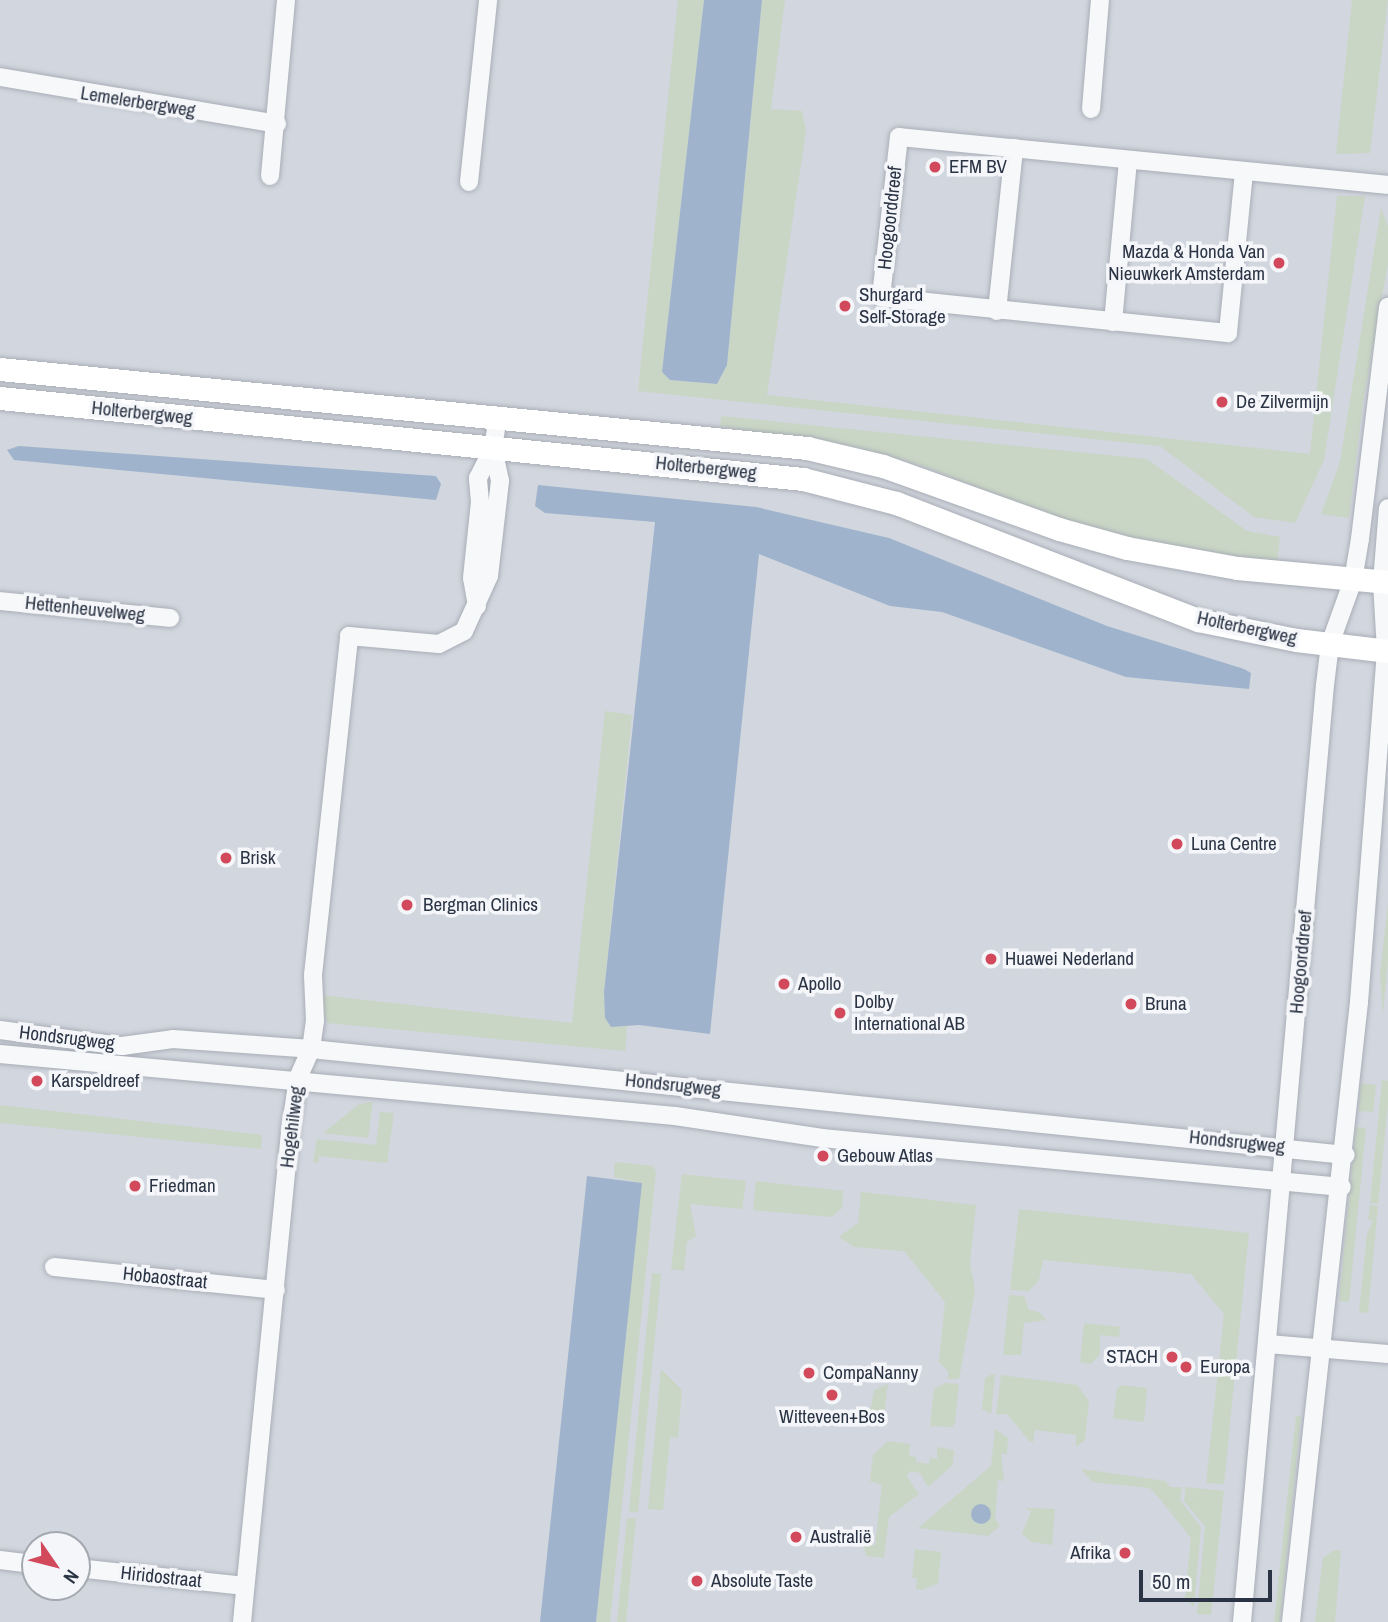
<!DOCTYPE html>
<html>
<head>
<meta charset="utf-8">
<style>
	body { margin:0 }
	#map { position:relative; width:1388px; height:1622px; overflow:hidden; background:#e4e7ec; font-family:"Archivo Narrow",sans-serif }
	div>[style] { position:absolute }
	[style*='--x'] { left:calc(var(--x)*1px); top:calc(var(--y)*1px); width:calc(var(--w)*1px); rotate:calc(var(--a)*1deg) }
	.built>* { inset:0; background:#d2d6de }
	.green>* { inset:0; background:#c9d6c5 }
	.water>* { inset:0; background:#9fb4cc }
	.round { border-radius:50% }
	.roads { filter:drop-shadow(0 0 2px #a9aeb7) drop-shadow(0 0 2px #a9aeb7) }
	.minor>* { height:18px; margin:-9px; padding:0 9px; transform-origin:9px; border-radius:9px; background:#f7f8fa }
	.major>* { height:23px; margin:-11.5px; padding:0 11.5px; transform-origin:11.5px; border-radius:11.5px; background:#fff }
	.dots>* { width:19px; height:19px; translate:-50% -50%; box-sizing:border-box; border:4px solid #f4f6f9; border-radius:50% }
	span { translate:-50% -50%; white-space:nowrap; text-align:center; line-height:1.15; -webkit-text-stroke:7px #f4f6f9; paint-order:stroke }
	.street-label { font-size:19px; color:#2b3445 }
	.poi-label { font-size:19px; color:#2b3445 }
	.left { translate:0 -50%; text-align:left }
	.right { translate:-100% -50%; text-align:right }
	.north { position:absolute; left:21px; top:1531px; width:70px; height:70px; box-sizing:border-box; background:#f4f6f9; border:2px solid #a4a8b1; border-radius:50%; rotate:125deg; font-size:19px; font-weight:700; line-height:28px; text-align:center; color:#2b3445 }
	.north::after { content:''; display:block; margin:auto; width:24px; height:32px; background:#d1495b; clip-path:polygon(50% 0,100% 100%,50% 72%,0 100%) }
	.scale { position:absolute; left:1139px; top:1570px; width:133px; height:32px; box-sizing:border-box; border:4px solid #2b3445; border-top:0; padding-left:9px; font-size:21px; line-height:24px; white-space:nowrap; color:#2b3445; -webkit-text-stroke:5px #f4f6f9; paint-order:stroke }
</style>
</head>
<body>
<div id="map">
	<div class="built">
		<div style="clip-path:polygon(evenodd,0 0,1388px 0,1388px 1622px,0 1622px,0 0,35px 1545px,77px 1545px,77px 1587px,35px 1587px,35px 1545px)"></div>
	</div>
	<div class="green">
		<div style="clip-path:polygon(678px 0,704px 0,662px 372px,670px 380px,717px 384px,727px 365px,762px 0,785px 0,771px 109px,802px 111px,806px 130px,767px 395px,1310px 454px,1337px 196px,1365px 196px,1324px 460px,1295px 523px,1254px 517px,1160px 446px,638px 391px)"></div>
		<div style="clip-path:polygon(1352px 0,1388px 0,1370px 153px,1336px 154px)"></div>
		<div style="clip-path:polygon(1381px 208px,1388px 226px,1388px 264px,1363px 402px,1349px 518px,1321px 514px,1340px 462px)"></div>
		<div style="clip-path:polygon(721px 416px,1147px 459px,1247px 531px,1280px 537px,1277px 562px,1160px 546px,1080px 528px,923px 466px,863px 449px,720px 426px)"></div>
		<div style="clip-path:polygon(605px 711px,632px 715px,604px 992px,605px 1018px,611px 1027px,627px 1026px,625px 1051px,327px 1023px,320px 995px,572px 1023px)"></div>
		<div style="clip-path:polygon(1388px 904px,1388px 961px,1383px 1014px,1380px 974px)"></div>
		<div style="clip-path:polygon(1382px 1080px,1388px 1081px,1388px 1104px,1378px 1204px,1370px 1203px)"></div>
		<div style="clip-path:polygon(1361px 1083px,1376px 1085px,1373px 1112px,1358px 1111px)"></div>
		<div style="clip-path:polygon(373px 1102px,368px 1138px,323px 1133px,359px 1104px)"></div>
		<div style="clip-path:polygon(0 1105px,262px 1135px,261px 1149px,0 1123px)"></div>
		<div style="clip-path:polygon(380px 1112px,394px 1113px,387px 1163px,319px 1156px,318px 1163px,313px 1163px,317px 1139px,376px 1145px)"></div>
		<div style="clip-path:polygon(1356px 1127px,1366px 1128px,1349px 1302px,1339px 1301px)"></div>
		<div style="clip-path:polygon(615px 1162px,653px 1166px,656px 1172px,610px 1622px,596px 1622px,641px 1183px,614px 1177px)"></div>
		<div style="clip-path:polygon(682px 1174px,746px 1181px,742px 1209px,690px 1204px,696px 1236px,687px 1242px,684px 1271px,671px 1269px)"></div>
		<div style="clip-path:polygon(756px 1181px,843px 1191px,842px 1208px,832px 1217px,753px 1210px)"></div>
		<div style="clip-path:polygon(861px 1192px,976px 1205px,970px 1263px,975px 1290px,959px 1379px,948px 1379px,948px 1371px,939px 1362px,945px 1302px,904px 1251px,854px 1247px,839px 1237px,858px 1223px)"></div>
		<div style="clip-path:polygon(1370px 1205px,1378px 1206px,1368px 1313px,1359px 1312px,1367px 1234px,1373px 1221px,1368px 1219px)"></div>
		<div style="clip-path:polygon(1019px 1209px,1249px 1233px,1224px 1484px,1206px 1483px,1224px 1314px,1191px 1274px,1043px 1260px,1039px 1280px,1029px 1291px,1010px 1290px)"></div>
		<div style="clip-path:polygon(652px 1273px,661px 1274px,638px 1512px,629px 1512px)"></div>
		<div style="clip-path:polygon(1009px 1295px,1024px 1296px,1029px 1310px,1039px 1312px,1046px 1320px,1024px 1323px,1021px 1355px,1003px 1355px)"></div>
		<div style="clip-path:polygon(1084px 1323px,1120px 1327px,1119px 1337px,1100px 1335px,1100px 1354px,1091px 1364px,1080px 1362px)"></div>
		<div style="clip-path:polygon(661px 1369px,682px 1390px,678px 1438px,670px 1437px,663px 1510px,648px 1509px)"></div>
		<div style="clip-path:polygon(995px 1373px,991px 1414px,982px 1409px,985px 1378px)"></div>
		<div style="clip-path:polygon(1001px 1375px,1077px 1385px,1089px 1401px,1085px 1440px,1076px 1447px,1076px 1435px,1035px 1430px,1033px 1442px,1030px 1442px,1007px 1414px,996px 1415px)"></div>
		<div style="clip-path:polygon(945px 1383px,959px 1384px,955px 1423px,952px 1427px,930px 1426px,934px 1389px)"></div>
		<div style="clip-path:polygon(888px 1384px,883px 1422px,870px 1412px,874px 1390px)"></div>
		<div style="clip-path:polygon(1122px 1385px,1147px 1388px,1144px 1422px,1113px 1418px,1117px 1388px)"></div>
		<div style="clip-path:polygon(1296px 1416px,1301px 1416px,1280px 1622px,1274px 1622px)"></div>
		<div style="clip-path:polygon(995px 1429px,1008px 1438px,1007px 1454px,1001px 1454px,1004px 1481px,998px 1480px,995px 1519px,1000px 1526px,988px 1536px,918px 1528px,991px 1466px)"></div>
		<div style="clip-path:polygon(888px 1441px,910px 1444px,909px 1456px,916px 1457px,916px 1462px,929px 1464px,930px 1458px,937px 1459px,937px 1447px,954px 1450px,953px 1465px,928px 1487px,920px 1473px,910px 1471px,907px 1477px,919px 1494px,889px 1517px,884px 1558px,866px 1556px,864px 1545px,875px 1545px,882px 1485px,870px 1481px,873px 1455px)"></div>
		<div style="clip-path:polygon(1081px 1469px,1165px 1481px,1170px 1487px,1182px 1487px,1180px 1500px,1201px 1527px,1194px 1607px,1185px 1598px,1191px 1538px,1159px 1498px,1150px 1488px,1092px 1482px)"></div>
		<div style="clip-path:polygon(1186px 1487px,1224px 1491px,1211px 1615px,1197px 1614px,1205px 1526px,1184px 1501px)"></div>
		<div style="clip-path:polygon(1025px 1508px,1055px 1509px,1052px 1545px,1032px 1542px,1022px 1534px,1031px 1511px)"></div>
		<div style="clip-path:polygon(627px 1518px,636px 1518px,626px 1622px,617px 1622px)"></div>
		<div style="clip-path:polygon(915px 1549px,941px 1552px,938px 1583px,923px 1590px,916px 1589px,917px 1578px,912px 1578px)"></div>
		<div style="clip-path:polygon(1334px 1550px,1341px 1550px,1335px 1622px,1315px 1622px,1323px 1558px)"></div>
	</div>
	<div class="water">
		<div style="clip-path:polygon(704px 0,762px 0,727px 365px,717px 384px,670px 380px,662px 372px)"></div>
		<div style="clip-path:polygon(19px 446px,436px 476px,441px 484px,436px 500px,14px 460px,7px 450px)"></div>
		<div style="clip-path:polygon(538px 485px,756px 507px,889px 538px,1107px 626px,1244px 669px,1251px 673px,1249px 689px,1126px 677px,942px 612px,890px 606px,759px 554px,710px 1034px,639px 1025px,611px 1027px,605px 1018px,604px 992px,655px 522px,545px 513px,535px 506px)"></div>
		<div style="clip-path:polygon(587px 1176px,642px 1183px,596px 1622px,540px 1622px)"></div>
		<div class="round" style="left:971px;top:1504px;width:20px;height:20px"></div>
	</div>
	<div class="roads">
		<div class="minor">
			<div style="--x:0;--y:77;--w:281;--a:9.6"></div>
			<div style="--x:1091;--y:109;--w:109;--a:-85.3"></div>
			<div style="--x:1244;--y:172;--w:162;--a:95.7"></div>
			<div style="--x:1228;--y:333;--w:349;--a:-174.1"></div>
			<div style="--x:881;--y:297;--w:161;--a:-83.6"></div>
			<div style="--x:899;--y:137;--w:491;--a:5.6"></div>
			<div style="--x:270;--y:176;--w:177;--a:-84.8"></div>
			<div style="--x:469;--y:182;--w:183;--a:-84"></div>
			<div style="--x:997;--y:311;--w:164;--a:-84"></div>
			<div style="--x:1113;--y:322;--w:162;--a:-84.7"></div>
			<div style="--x:0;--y:601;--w:171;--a:5.7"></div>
			<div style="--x:477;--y:606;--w:28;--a:-100"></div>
			<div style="--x:472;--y:578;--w:76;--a:-84"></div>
			<div style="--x:480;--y:502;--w:24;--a:-95"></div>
			<div style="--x:478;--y:478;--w:34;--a:-63"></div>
			<div style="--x:493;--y:448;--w:30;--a:-81"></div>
			<div style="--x:0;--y:1030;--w:123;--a:7.5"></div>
			<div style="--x:122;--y:1046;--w:51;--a:-7.8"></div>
			<div style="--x:173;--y:1039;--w:138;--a:4.1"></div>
			<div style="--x:311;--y:1049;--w:1040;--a:5.85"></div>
			<div style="--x:0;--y:1054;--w:678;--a:5.25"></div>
			<div style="--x:675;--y:1116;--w:149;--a:8.5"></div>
			<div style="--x:822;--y:1138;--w:522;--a:5.38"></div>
			<div style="--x:54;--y:1267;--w:223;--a:5.9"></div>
			<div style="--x:1268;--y:1344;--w:120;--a:4.8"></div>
			<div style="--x:0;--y:1560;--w:35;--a:7"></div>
			<div style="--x:77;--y:1568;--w:169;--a:6.1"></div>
			<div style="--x:242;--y:1622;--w:499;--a:-84.4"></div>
			<div style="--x:291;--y:1125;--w:48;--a:-81.5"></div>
			<div style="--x:298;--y:1078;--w:32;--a:-66"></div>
			<div style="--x:311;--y:1049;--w:28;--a:-82"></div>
			<div style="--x:315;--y:1021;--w:46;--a:-92.5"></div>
			<div style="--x:313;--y:975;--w:341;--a:-83.9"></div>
			<div style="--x:349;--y:636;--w:90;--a:5.1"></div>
			<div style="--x:439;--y:644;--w:28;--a:-27"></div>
			<div style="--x:464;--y:631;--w:60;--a:-65.6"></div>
			<div style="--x:489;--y:576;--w:96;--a:-83.4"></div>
			<div style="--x:500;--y:481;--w:34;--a:-102"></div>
			<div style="--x:1242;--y:1622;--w:941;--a:-84.94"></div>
			<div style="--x:1325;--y:685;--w:41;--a:-83"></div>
			<div style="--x:1330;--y:644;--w:68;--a:-70.2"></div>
			<div style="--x:1353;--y:580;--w:42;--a:-80.3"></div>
			<div style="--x:1360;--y:539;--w:234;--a:-83.1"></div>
			<div style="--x:1291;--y:1622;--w:624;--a:-83.74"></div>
			<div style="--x:1359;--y:1002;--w:353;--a:-85.6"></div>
			<div style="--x:1386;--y:650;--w:68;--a:-93.4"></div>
			<div style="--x:1382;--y:582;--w:74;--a:-85.4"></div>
		</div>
		<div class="major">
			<div style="--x:0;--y:369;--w:811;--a:5.59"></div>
			<div style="--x:807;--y:448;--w:78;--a:13.3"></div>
			<div style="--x:883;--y:466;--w:187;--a:19.7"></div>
			<div style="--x:1059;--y:529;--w:71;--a:15.6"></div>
			<div style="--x:1127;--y:548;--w:112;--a:10.3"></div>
			<div style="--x:1237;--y:568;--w:152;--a:5.3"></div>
			<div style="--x:0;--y:398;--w:807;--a:5.76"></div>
			<div style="--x:803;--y:479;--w:96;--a:14.5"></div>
			<div style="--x:896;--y:503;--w:324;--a:21.2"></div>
			<div style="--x:1198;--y:620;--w:100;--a:11.5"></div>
			<div style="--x:1296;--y:640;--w:93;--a:6.8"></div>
		</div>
	</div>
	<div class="dots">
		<div style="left:935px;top:167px;background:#d1495b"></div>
		<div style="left:1279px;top:263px;background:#d1495b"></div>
		<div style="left:845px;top:306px;background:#d1495b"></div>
		<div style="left:1222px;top:402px;background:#d1495b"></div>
		<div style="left:1177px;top:844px;background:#d1495b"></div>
		<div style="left:226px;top:858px;background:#d1495b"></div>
		<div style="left:407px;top:905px;background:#d1495b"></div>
		<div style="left:991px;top:959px;background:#d1495b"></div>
		<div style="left:784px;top:984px;background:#d1495b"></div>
		<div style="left:1131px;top:1004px;background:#d1495b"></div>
		<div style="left:840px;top:1013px;background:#d1495b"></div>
		<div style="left:37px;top:1081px;background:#d1495b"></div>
		<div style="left:823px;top:1156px;background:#d1495b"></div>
		<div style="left:135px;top:1186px;background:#d1495b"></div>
		<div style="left:1172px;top:1357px;background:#d1495b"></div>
		<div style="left:1186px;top:1367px;background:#d1495b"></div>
		<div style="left:809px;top:1373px;background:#d1495b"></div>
		<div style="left:832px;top:1395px;background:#d1495b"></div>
		<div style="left:796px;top:1537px;background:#d1495b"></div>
		<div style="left:1125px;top:1553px;background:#d1495b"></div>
		<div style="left:697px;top:1581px;background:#d1495b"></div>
	</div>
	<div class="street-label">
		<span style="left:138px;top:102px;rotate:9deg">Lemelerbergweg</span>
		<span style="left:890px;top:218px;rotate:-84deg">Hoogoorddreef</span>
		<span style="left:142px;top:413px;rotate:6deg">Holterbergweg</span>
		<span style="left:706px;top:468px;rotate:6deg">Holterbergweg</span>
		<span style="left:85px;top:609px;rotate:6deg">Hettenheuvelweg</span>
		<span style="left:1247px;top:628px;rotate:12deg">Holterbergweg</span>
		<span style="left:1301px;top:962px;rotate:-85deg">Hoogoorddreef</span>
		<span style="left:67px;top:1038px;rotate:7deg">Hondsrugweg</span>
		<span style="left:673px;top:1085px;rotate:6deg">Hondsrugweg</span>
		<span style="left:292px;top:1127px;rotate:-83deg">Hogehilweg</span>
		<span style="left:1237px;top:1142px;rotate:6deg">Hondsrugweg</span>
		<span style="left:165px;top:1278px;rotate:6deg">Hobaostraat</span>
		<span style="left:161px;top:1577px;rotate:6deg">Hiridostraat</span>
	</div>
	<div class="poi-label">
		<span class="left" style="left:949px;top:167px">EFM BV</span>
		<span class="right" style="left:1265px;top:263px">Mazda &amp; Honda Van<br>Nieuwkerk Amsterdam</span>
		<span class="left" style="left:859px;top:306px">Shurgard<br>Self-Storage</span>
		<span class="left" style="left:1236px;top:402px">De Zilvermijn</span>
		<span class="left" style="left:1191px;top:844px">Luna Centre</span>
		<span class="left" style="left:240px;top:858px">Brisk</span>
		<span class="left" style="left:423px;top:905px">Bergman Clinics</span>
		<span class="left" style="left:1005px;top:959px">Huawei Nederland</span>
		<span class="left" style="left:798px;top:984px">Apollo</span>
		<span class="left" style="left:854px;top:1013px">Dolby<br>International AB</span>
		<span class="left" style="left:1145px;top:1004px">Bruna</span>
		<span class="left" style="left:51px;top:1081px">Karspeldreef</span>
		<span class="left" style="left:837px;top:1156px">Gebouw Atlas</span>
		<span class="left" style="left:149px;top:1186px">Friedman</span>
		<span class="right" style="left:1158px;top:1357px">STACH</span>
		<span class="left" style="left:1200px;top:1367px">Europa</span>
		<span class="left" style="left:823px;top:1373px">CompaNanny</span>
		<span style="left:832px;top:1417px">Witteveen+Bos</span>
		<span class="left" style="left:810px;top:1537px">Australië</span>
		<span class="right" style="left:1111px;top:1553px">Afrika</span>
		<span class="left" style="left:711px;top:1581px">Absolute Taste</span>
	</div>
	<div class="north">N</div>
	<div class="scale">50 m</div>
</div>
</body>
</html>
